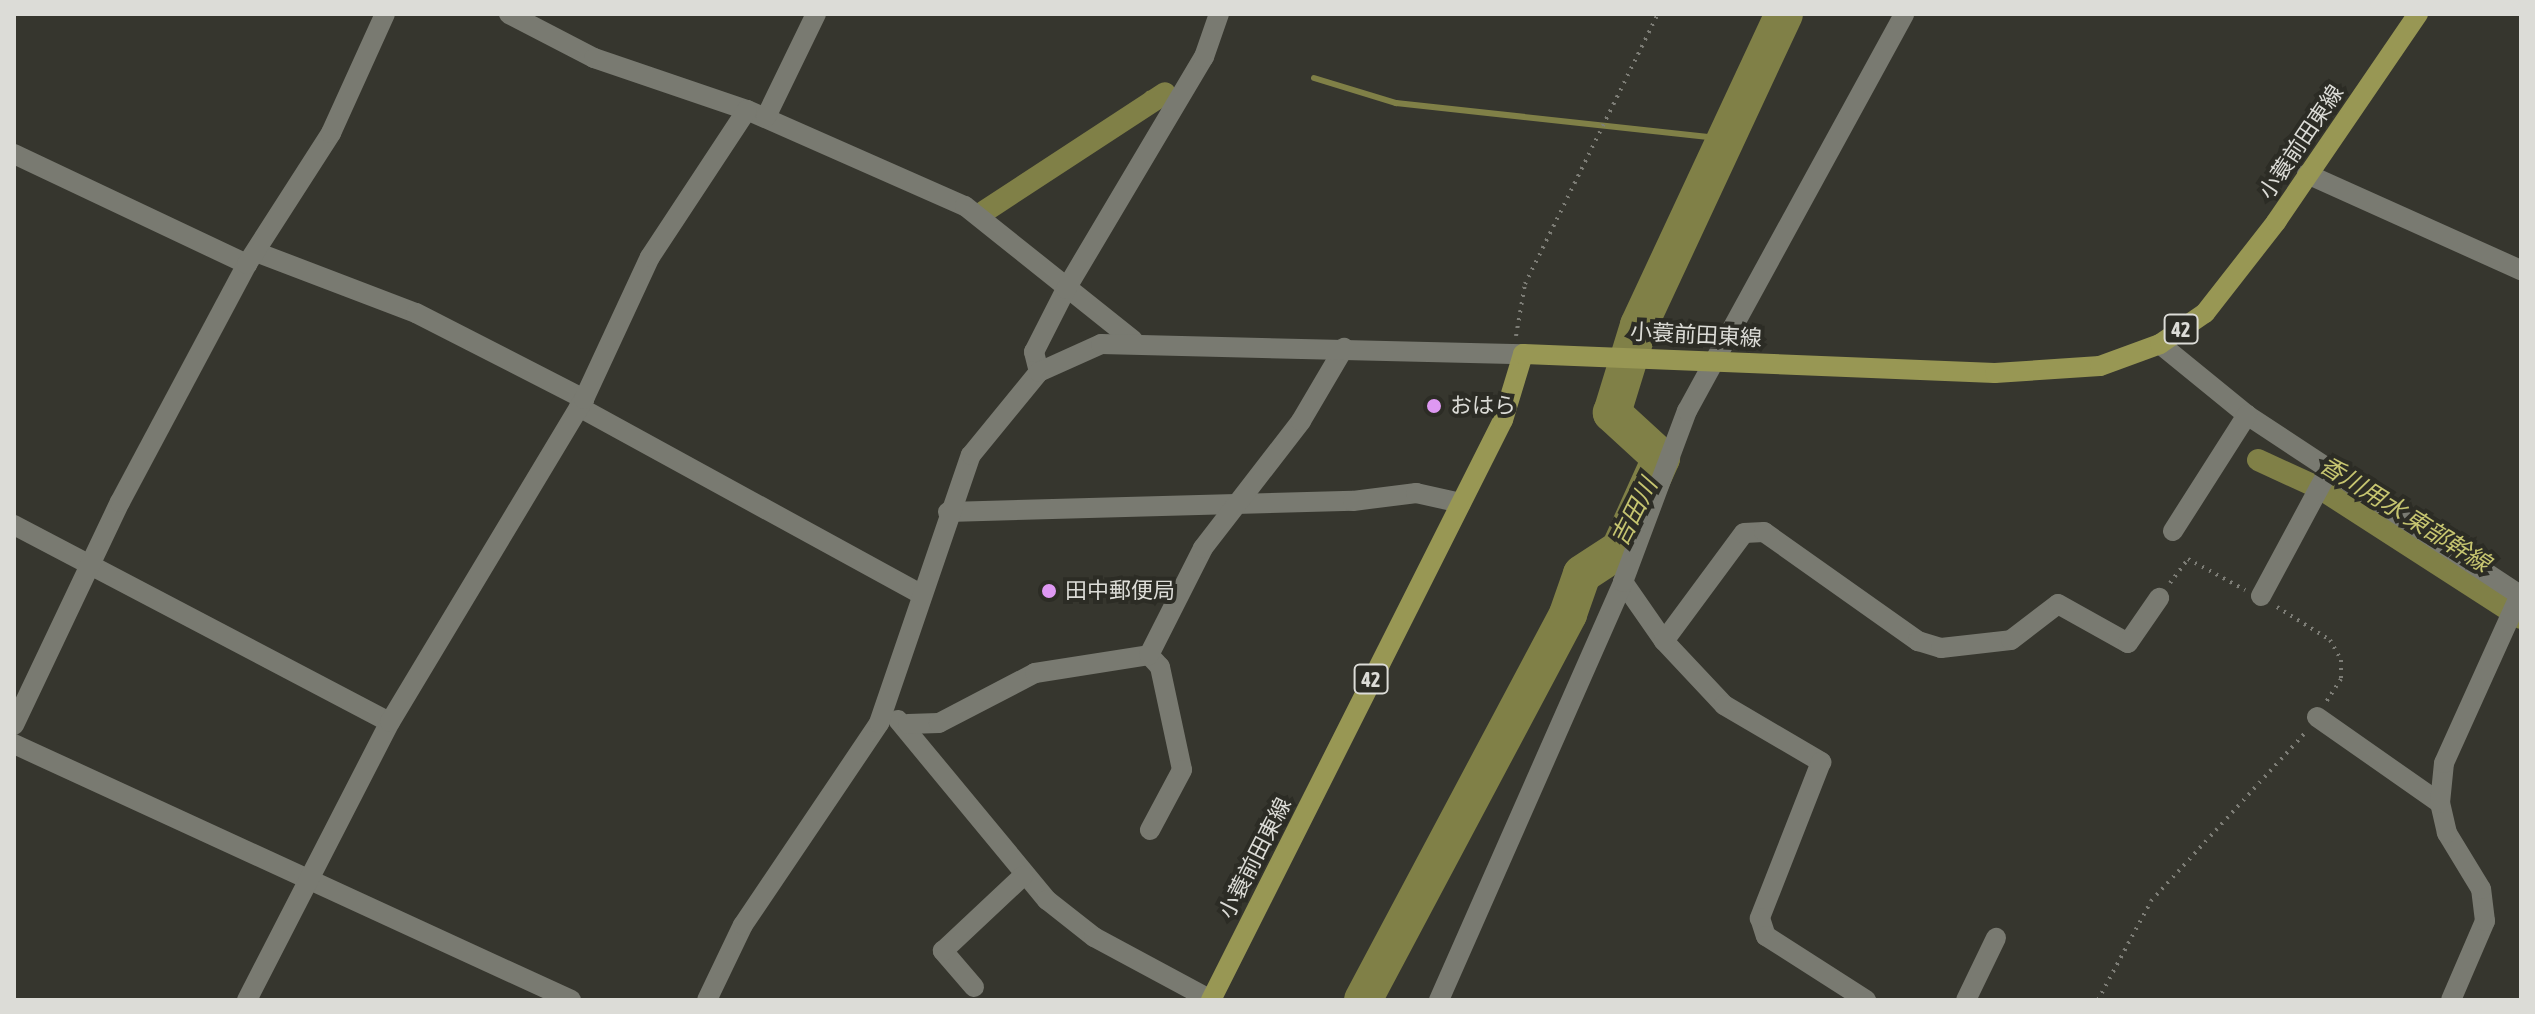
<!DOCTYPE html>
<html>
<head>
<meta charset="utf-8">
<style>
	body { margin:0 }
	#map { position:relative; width:2535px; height:1014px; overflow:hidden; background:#36362e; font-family:"Asap Condensed","Noto Sans JP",sans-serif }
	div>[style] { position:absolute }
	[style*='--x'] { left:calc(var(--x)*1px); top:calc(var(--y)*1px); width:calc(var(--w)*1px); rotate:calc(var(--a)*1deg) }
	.stream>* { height:6px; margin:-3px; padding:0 3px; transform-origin:3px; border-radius:3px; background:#808047 }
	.canal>* { height:22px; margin:-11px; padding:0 11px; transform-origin:11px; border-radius:11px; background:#808047 }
	.river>* { height:38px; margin:-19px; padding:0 19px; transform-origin:19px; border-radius:19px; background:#808047 }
	.path>* { height:4px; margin-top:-2px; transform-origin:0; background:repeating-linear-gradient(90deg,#7d7d76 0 2px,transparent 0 8px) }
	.street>* { height:20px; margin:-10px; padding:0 10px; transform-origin:10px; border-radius:10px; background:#797a71 }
	.secondary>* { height:20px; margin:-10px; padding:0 10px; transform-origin:10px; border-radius:10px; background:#797a71 }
	.primary>* { height:20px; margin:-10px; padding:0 10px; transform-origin:10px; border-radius:10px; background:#989754 }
	.dots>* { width:22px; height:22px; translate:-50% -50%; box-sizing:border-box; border:4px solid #2c2c25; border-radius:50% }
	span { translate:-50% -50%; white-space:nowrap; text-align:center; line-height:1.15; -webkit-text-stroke:8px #2c2c25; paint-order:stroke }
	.shield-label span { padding:2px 6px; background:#2c2c25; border:2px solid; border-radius:6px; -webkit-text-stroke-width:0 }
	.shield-label { font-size:20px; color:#dcdcd7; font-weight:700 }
	.street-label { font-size:22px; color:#dcdcd7 }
	.poi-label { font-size:22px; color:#dcdcd7 }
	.left { translate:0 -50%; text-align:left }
	.water-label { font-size:24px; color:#c6c570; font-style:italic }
	.frame { position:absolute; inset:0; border:16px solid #dcdcd7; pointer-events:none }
</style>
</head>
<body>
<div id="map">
	<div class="stream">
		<div style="--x:1314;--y:78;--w:86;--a:17"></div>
		<div style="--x:1396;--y:103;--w:335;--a:6.2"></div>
		<div style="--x:1123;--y:121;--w:37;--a:-47"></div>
	</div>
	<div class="canal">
		<div style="--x:985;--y:211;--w:215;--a:-33.2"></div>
		<div style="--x:2258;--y:460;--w:69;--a:24.7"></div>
		<div style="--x:2321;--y:489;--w:238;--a:32.8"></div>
	</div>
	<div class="river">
		<div style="--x:1363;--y:1000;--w:437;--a:-62"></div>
		<div style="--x:1568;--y:614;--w:42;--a:-70.7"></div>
		<div style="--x:1582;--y:574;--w:45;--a:-33.3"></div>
		<div style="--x:1620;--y:549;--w:100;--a:-65.7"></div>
		<div style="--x:1661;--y:458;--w:67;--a:-137.4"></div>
		<div style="--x:1612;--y:413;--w:92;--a:-72.9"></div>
		<div style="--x:1639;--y:325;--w:343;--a:-65"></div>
	</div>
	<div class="path">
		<div style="--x:1516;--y:336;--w:53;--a:-80.2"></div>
		<div style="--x:1525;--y:284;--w:301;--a:-63.8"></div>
		<div style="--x:2170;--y:583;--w:30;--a:-53"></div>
		<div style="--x:2188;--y:559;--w:65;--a:28.5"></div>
		<div style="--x:2277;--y:607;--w:62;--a:31.9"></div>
		<div style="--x:2330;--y:640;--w:23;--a:61"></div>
		<div style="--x:2341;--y:660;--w:19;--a:90"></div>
		<div style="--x:2341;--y:679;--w:27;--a:123"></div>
		<div style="--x:2098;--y:1000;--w:112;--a:-61.8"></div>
		<div style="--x:2151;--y:901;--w:229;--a:-47.5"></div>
	</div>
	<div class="street">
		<div style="--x:509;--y:14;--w:96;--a:27.4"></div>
		<div style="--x:594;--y:58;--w:162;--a:18.8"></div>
		<div style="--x:747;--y:110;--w:238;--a:23.8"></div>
		<div style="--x:965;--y:206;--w:215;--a:38.6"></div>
		<div style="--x:766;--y:117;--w:114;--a:-64.1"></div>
		<div style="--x:14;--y:154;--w:258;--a:25.3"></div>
		<div style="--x:2307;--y:174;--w:235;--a:24.2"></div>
		<div style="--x:256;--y:252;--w:171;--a:20.9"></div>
		<div style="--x:416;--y:313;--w:189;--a:27.1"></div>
		<div style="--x:2160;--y:344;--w:112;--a:39.2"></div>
		<div style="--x:2247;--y:415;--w:328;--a:33.4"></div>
		<div style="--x:1039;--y:372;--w:21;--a:-104"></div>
		<div style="--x:1034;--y:352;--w:71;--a:-63.1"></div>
		<div style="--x:1066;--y:289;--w:270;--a:-59.3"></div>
		<div style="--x:1204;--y:57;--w:46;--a:-70.8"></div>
		<div style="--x:579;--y:407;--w:389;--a:28.7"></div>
		<div style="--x:948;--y:512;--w:405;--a:-1.6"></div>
		<div style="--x:1353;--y:501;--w:64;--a:-7.2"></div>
		<div style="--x:1416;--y:493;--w:46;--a:12.5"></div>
		<div style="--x:14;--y:525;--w:424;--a:27.7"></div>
		<div style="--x:2173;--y:531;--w:138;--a:-57.5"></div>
		<div style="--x:1623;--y:582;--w:72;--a:55.2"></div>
		<div style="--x:1664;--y:641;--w:88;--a:46.8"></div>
		<div style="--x:1724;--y:705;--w:113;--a:30.4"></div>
		<div style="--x:1821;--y:762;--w:168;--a:111.4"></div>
		<div style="--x:1760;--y:918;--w:19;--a:72"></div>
		<div style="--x:1766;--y:936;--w:119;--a:32.6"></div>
		<div style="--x:2261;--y:596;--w:145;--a:-61.7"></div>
		<div style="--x:1664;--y:641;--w:134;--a:-53.5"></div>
		<div style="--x:1744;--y:533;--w:20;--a:-3"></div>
		<div style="--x:1764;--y:532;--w:189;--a:35.3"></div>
		<div style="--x:1918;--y:641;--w:24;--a:17"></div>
		<div style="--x:1941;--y:648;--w:70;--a:-6.5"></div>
		<div style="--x:2011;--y:640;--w:59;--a:-37.5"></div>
		<div style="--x:2058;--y:604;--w:80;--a:29.1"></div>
		<div style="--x:2128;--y:643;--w:55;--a:-55.4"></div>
		<div style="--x:1149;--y:655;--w:16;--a:47"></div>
		<div style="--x:1160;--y:667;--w:105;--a:77.9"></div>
		<div style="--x:1182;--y:770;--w:68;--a:118.1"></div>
		<div style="--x:2317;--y:717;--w:150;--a:35"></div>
		<div style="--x:898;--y:720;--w:234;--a:50.4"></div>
		<div style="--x:1047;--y:900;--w:60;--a:38.2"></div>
		<div style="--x:1094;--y:937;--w:133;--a:28.3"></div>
		<div style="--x:908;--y:724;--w:31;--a:-2"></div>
		<div style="--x:939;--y:723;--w:108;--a:-27.5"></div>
		<div style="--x:1035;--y:673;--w:115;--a:-9"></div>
		<div style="--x:1149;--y:655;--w:120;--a:-63.2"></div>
		<div style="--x:1203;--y:548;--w:160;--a:-52.3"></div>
		<div style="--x:1301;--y:421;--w:85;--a:-59.5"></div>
		<div style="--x:14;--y:725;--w:247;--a:-64.6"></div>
		<div style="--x:120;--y:502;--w:270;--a:-61.9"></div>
		<div style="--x:247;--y:264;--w:156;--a:-57.3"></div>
		<div style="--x:331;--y:133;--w:131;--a:-65.6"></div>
		<div style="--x:14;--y:744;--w:613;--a:24.68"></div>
		<div style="--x:974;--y:987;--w:48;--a:-130.7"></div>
		<div style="--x:943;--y:951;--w:110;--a:-43.2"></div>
		<div style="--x:247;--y:1000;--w:313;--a:-62.8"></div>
		<div style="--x:390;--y:722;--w:377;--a:-59"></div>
		<div style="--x:584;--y:399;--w:157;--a:-65.1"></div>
		<div style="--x:650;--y:257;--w:176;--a:-56.6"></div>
		<div style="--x:707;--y:1000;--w:83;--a:-64.4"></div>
		<div style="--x:743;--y:925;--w:244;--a:-56"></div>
		<div style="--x:879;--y:723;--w:283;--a:-71.1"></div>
		<div style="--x:1439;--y:1000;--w:457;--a:-66.2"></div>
		<div style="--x:1623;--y:582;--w:183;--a:-69.5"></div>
		<div style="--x:1687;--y:411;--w:452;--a:-61.3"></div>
		<div style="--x:1966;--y:1000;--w:69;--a:-64.2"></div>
		<div style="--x:2451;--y:1000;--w:86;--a:-66.7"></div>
		<div style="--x:2485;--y:921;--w:32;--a:-97"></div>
		<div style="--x:2481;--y:889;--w:66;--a:-121.3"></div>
		<div style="--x:2447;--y:833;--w:31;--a:-103"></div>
		<div style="--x:2440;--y:803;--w:40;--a:-84.3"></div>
		<div style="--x:2444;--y:763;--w:184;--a:-65.7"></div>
	</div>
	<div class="secondary">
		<div style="--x:971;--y:455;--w:107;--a:-50.7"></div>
		<div style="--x:1039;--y:372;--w:68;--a:-24.3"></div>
		<div style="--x:1101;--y:344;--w:422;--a:1.4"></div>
	</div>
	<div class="primary">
		<div style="--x:1211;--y:1000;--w:649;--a:-63.28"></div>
		<div style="--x:1503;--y:420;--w:69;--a:-73.1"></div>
		<div style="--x:1523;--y:354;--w:472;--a:2.3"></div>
		<div style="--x:1995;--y:373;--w:105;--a:-3.8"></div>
		<div style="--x:2100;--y:366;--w:64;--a:-20.1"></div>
		<div style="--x:2160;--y:344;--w:55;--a:-34.6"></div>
		<div style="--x:2205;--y:313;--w:115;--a:-52"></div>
		<div style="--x:2276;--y:222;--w:252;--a:-55.7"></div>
	</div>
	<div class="dots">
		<div style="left:1434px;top:406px;background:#de98f2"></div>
		<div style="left:1049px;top:591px;background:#de98f2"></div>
	</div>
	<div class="shield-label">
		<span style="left:2181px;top:329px">42</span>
		<span style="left:1371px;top:679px">42</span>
	</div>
	<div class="street-label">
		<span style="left:2301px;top:142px;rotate:-56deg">小蓑前田東線</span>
		<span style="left:1696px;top:335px;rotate:3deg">小蓑前田東線</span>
		<span style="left:1255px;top:858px;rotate:-63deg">小蓑前田東線</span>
	</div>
	<div class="poi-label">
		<span class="left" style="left:1450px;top:406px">おはら</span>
		<span class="left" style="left:1065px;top:591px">田中郵便局</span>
	</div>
	<div class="water-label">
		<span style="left:1634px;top:512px;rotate:-63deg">吉田川</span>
		<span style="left:2405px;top:514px;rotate:32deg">香川用水 東部幹線</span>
	</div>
	<div class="frame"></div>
</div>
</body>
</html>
